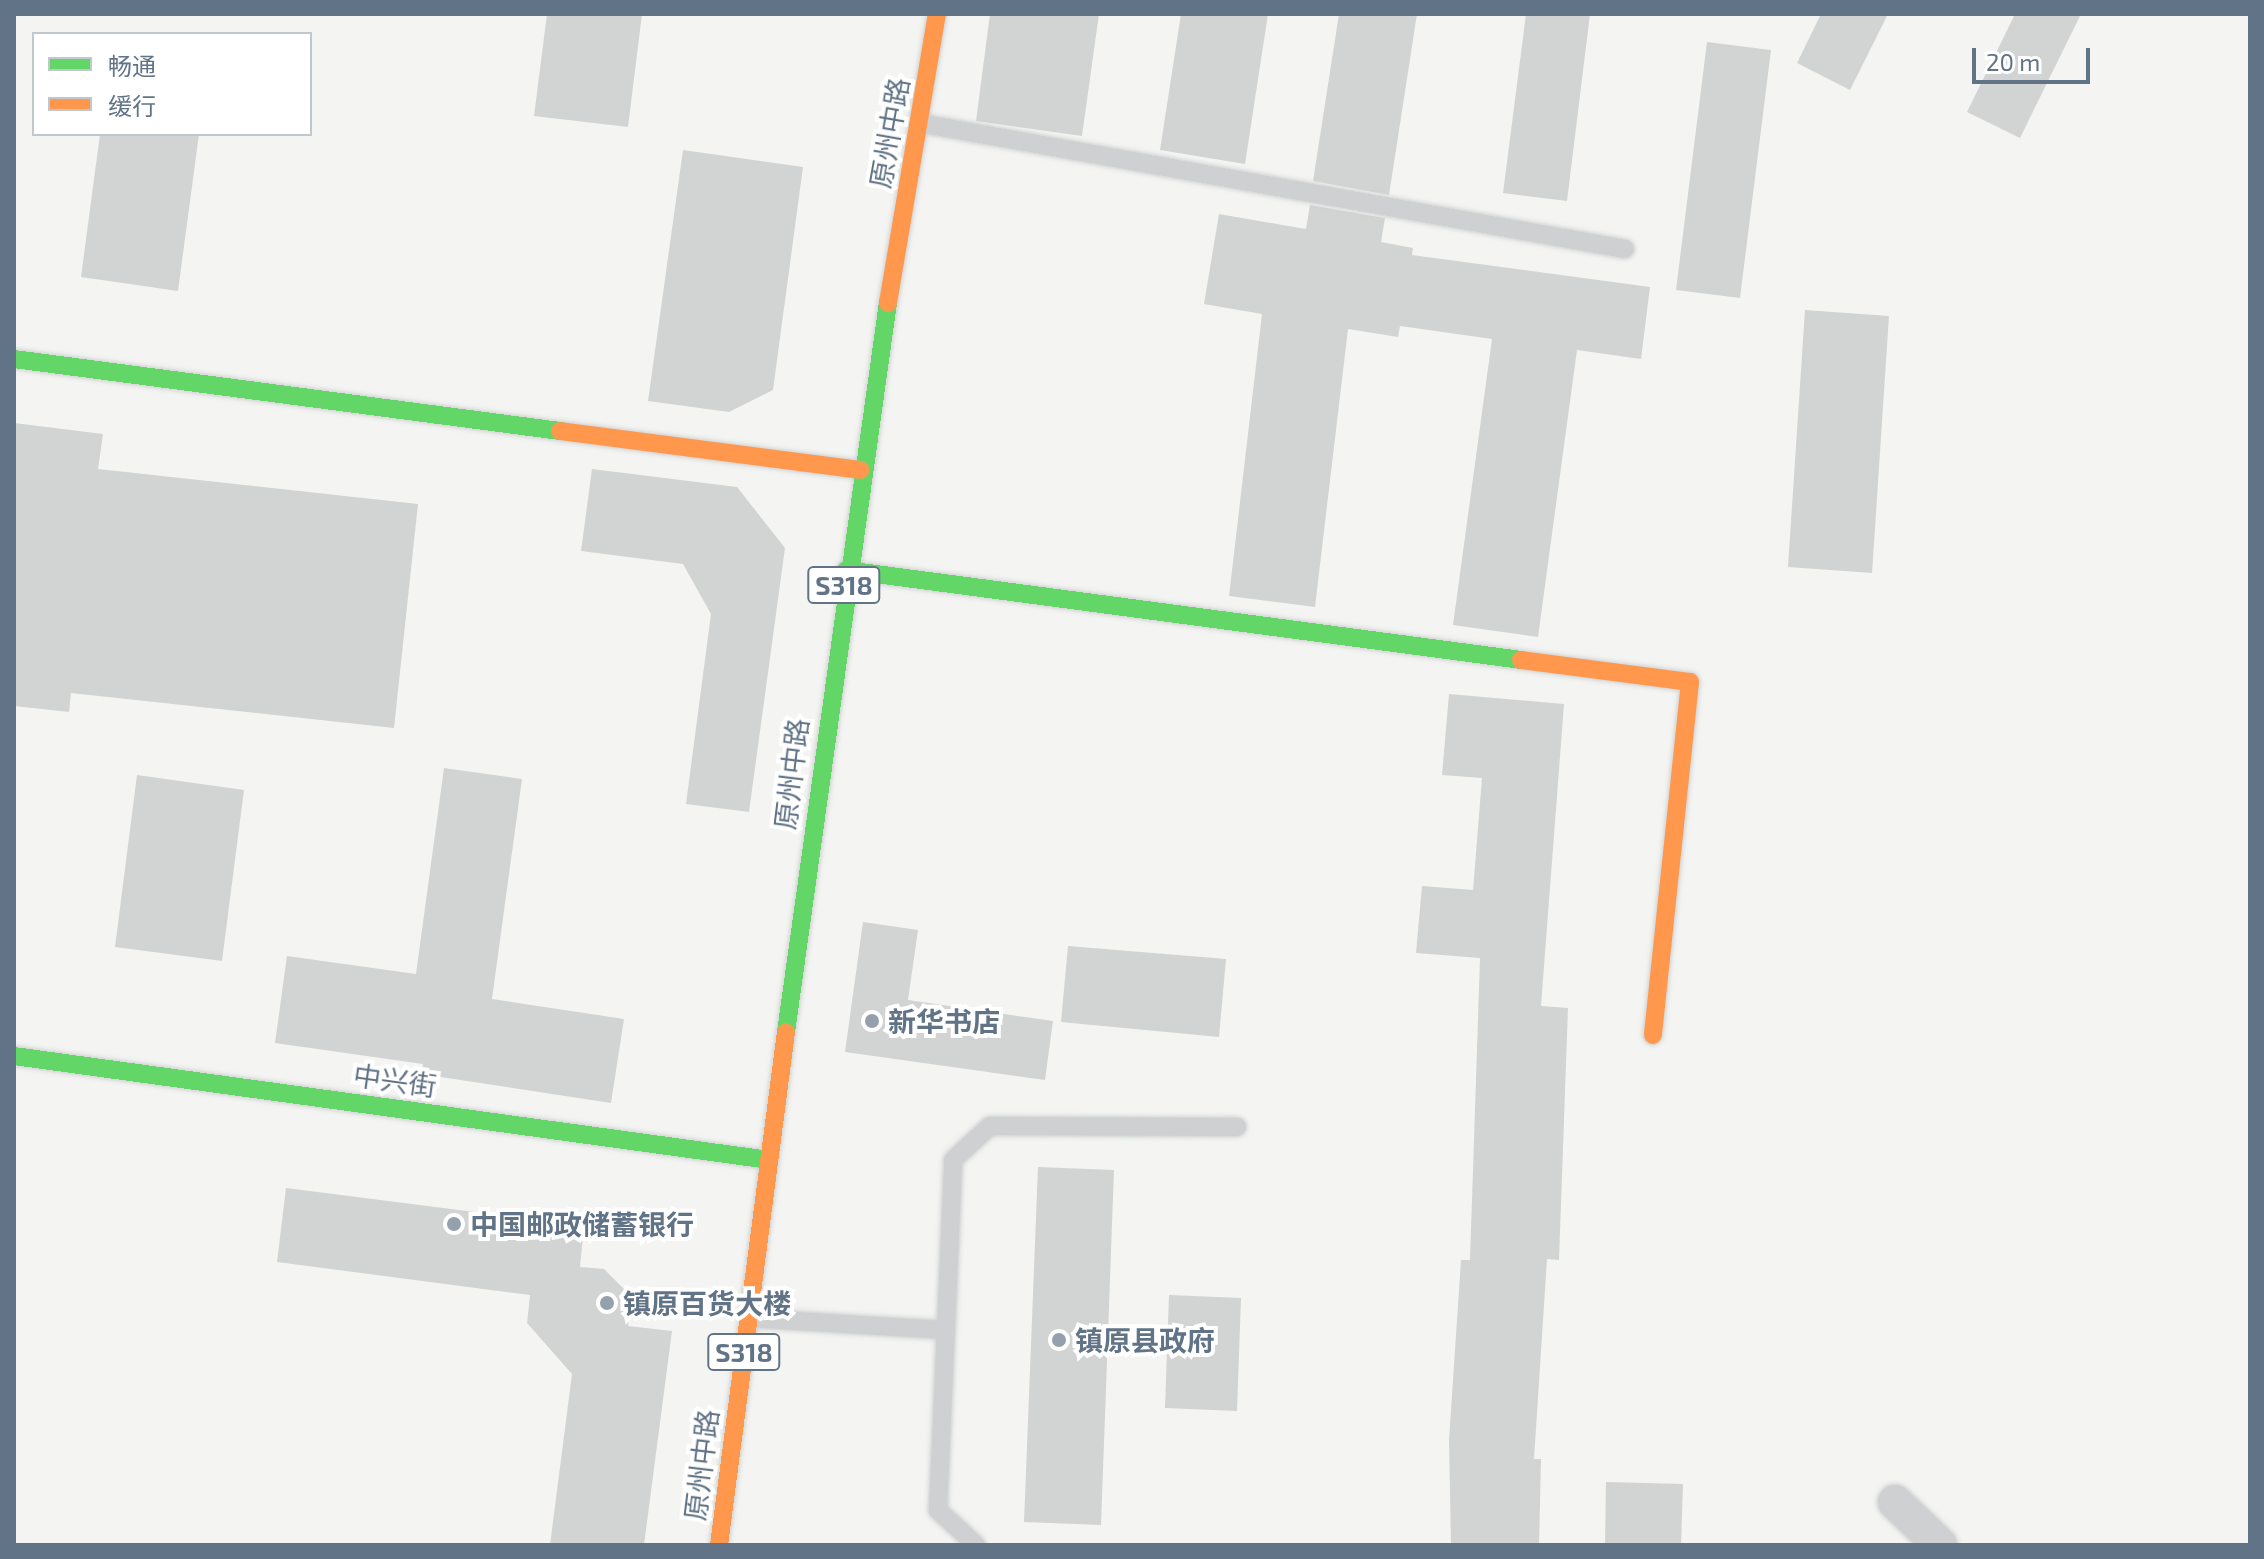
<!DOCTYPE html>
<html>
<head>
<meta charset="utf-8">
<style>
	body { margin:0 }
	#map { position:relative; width:2264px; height:1559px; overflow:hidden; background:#f4f5f2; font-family:"Exo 2","Noto Sans SC",sans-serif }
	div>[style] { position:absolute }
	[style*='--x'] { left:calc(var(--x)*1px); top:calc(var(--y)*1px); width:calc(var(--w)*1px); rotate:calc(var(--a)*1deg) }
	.building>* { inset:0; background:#d2d3d3 }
	.roads { filter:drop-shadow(0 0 2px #d0d2d3) drop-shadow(0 0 2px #d0d2d3) }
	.lane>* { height:18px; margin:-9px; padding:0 9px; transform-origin:9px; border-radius:9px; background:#cfd0d1 }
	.street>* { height:34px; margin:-17px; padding:0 17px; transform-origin:17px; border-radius:17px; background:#cfd0d1 }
	.fast>* { height:18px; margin:-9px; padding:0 9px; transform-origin:9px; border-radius:9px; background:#63d668 }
	.slow>* { height:18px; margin:-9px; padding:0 9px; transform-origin:9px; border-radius:9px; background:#ff974d }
	.dots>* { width:22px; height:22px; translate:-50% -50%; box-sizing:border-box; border:4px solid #fff; border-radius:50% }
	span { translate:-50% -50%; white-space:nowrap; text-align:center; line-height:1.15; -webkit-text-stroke:8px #fff; paint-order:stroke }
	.shield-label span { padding:2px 6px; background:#fff; border:2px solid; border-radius:6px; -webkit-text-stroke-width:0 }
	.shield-label { font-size:26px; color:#617386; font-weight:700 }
	.street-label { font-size:28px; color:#617386 }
	.poi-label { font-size:28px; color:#617386; font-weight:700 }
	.left { translate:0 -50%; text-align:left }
	.frame { position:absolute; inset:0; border:16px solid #617386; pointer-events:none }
	.legend { position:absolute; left:32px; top:32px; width:280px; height:104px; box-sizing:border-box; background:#fff; border:2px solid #c0c7cf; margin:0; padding:10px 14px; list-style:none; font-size:24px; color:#617386 }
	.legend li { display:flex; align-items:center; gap:16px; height:40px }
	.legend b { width:40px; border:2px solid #c0c7cf }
	.scale { position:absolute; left:1972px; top:48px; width:118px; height:36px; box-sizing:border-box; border:4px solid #617386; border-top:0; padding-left:10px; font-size:24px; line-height:28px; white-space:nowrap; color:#617386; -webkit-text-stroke:6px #fff; paint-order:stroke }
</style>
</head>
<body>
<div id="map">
	<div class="building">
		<div style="clip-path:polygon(547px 14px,642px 14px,628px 127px,534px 116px)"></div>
		<div style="clip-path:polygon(990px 14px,1099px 14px,1082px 136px,976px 121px)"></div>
		<div style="clip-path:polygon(1181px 14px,1268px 14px,1245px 164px,1160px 150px)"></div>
		<div style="clip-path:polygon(1339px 14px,1417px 14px,1389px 195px,1313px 181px)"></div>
		<div style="clip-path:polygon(1526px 14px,1590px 14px,1567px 201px,1503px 193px)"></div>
		<div style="clip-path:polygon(1821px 14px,1888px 14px,1850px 90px,1797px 63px)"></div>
		<div style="clip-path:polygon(2015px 14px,2081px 14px,2020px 138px,1967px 112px)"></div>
		<div style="clip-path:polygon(1707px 42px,1771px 50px,1740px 298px,1676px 290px)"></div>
		<div style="clip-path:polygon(100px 134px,199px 134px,178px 291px,81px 277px)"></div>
		<div style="clip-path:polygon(683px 150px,803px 167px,773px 390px,729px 412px,648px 401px)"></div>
		<div style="clip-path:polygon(1310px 205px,1385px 218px,1381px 242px,1413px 248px,1412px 255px,1650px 287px,1641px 359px,1577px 350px,1538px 637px,1453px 625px,1492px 339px,1400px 326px,1398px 337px,1348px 329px,1315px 607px,1229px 596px,1262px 314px,1204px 304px,1219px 214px,1306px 229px)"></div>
		<div style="clip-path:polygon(1805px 310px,1889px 316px,1872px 573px,1788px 567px)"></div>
		<div style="clip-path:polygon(14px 423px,103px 434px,98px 469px,418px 504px,394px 728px,71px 693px,69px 712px,14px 706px)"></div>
		<div style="clip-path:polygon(592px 469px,737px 487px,785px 548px,749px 812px,686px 804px,711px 614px,683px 564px,581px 551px)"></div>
		<div style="clip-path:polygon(1449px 694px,1564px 704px,1541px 1006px,1568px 1008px,1559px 1260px,1547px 1259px,1534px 1459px,1541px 1459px,1539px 1545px,1451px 1545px,1449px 1440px,1461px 1260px,1470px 1260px,1480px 958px,1416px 953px,1422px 886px,1473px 890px,1482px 778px,1442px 775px)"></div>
		<div style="clip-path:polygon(444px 768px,522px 779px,492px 999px,624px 1019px,611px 1103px,421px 1074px,423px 1064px,275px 1043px,287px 956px,416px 974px)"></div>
		<div style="clip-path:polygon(137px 775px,244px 790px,222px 961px,115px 947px)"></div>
		<div style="clip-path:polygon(863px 922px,918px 930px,908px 1000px,1053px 1021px,1045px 1080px,845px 1052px)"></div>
		<div style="clip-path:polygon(1068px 946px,1226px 959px,1219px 1037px,1061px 1022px)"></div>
		<div style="clip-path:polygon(1038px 1167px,1114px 1170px,1101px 1525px,1024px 1522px)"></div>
		<div style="clip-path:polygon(286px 1188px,537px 1220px,536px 1230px,583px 1235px,580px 1267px,604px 1269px,632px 1297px,628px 1326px,672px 1331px,644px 1545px,550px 1545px,572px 1374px,527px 1323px,530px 1295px,277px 1262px)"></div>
		<div style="clip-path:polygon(1169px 1295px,1241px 1298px,1237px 1411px,1165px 1408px)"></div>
		<div style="clip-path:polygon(1606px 1482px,1683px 1484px,1681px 1545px,1605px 1545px)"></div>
	</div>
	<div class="roads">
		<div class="lane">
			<div style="--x:919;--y:123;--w:717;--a:10.12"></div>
			<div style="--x:748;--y:1318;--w:198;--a:3.5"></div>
			<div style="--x:976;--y:1545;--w:52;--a:-137.4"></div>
			<div style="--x:938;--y:1510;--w:350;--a:-87.5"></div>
			<div style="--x:953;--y:1160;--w:50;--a:-42.6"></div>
			<div style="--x:990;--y:1126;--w:247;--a:0.2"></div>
		</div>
		<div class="street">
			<div style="--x:1895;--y:1502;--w:62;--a:43.7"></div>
		</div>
		<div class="fast">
			<div style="--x:14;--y:359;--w:551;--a:7.51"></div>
			<div style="--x:846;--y:570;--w:681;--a:7.59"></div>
			<div style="--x:786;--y:1032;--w:736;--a:-82.04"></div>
			<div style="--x:14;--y:1056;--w:762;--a:7.84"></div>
		</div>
		<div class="slow">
			<div style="--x:888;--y:303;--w:293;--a:-80.4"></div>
			<div style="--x:560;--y:431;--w:303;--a:7.4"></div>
			<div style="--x:1521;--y:660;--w:170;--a:7.4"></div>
			<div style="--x:1690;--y:682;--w:355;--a:96"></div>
			<div style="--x:719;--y:1545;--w:517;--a:-82.56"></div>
		</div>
	</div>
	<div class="dots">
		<div style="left:872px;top:1021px;background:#94a0ac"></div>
		<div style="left:454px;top:1224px;background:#94a0ac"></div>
		<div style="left:607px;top:1303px;background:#94a0ac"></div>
		<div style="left:1059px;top:1340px;background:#94a0ac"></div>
	</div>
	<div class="shield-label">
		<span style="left:844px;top:585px">S318</span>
		<span style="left:744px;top:1352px">S318</span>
	</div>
	<div class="street-label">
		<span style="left:889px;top:133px;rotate:-80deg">原州中路</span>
		<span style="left:791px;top:774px;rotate:-83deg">原州中路</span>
		<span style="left:395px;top:1080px;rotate:8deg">中兴街</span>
		<span style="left:701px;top:1465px;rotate:-83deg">原州中路</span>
	</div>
	<div class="poi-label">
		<span class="left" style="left:888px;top:1021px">新华书店</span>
		<span class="left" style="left:470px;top:1224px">中国邮政储蓄银行</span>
		<span class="left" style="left:623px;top:1303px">镇原百货大楼</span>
		<span class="left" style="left:1075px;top:1340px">镇原县政府</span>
	</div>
	<div class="frame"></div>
	<ul class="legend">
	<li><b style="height:10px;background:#63d668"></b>畅通</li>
	<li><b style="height:10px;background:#ff974d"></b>缓行</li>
	</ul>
	<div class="scale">20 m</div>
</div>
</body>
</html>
